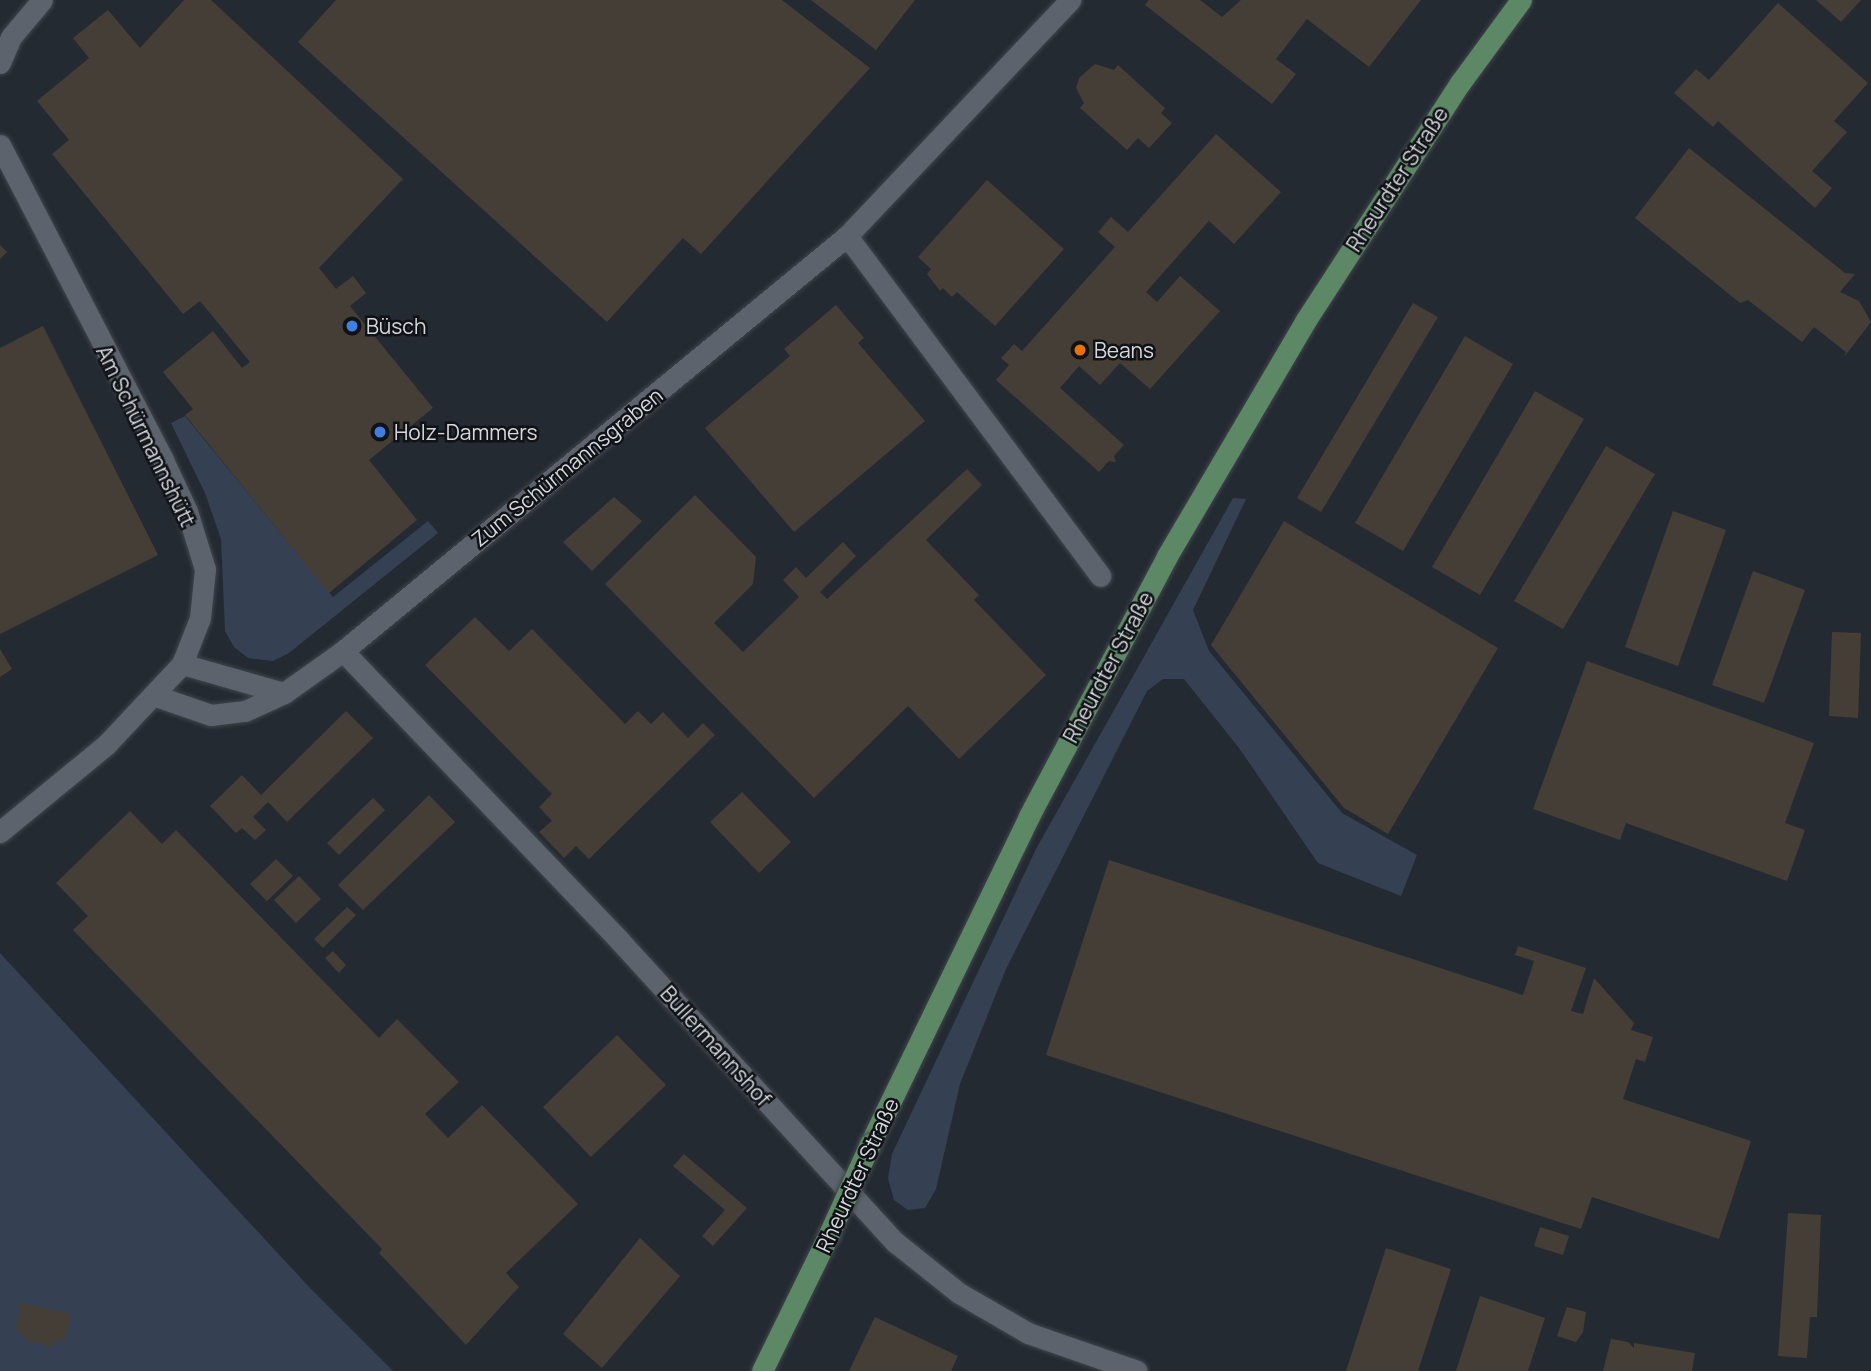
<!DOCTYPE html>
<html>
<head>
<meta charset="utf-8">
<style>
	body { margin:0 }
	#map { position:relative; width:1871px; height:1371px; overflow:hidden; background:#242a32; font-family:Manrope,sans-serif }
	div>[style] { position:absolute }
	[style*='--x'] { left:calc(var(--x)*1px); top:calc(var(--y)*1px); width:calc(var(--w)*1px); rotate:calc(var(--a)*1deg) }
	.green>* { inset:0; background:#354052 }
	.building>* { inset:0; background:#453e36 }
	.roads { filter:drop-shadow(0 0 2px #41454c) drop-shadow(0 0 2px #41454c) }
	.minor>* { height:21px; margin:-10.5px; padding:0 10.5px; transform-origin:10.5px; border-radius:10.5px; background:#5c636c }
	.major>* { height:21px; margin:-10.5px; padding:0 10.5px; transform-origin:10.5px; border-radius:10.5px; background:#5d8865 }
	.bridges { filter:drop-shadow(0 0 2px #41454c) drop-shadow(0 0 2px #41454c) }
	.major-bridge>* { height:21px; margin:-10.5px; padding:0 10.5px; transform-origin:10.5px; border-radius:10.5px; background:#5d8865 }
	.dots>* { width:19px; height:19px; translate:-50% -50%; box-sizing:border-box; border:4px solid #101216; border-radius:50% }
	span { translate:-50% -50%; white-space:nowrap; text-align:center; line-height:1.15; -webkit-text-stroke:5px #101216; paint-order:stroke }
	.street-label { font-size:21px; color:#d4d8dd }
	.poi-label { font-size:21px; color:#d4d8dd }
	.left { translate:0 -50%; text-align:left }
</style>
</head>
<body>
<div id="map">
	<div class="green">
		<div style="clip-path:polygon(185px 416px,333px 597px,428px 521px,438px 533px,289px 653px,273px 661px,248px 658px,234px 647px,225px 631px,221px 539px,205px 493px,171px 423px)"></div>
		<div style="clip-path:polygon(1233px 498px,1246px 499px,1193px 610px,1209px 651px,1342px 813px,1417px 855px,1401px 896px,1318px 863px,1239px 748px,1184px 679px,1163px 679px,1147px 691px,1006px 969px,960px 1084px,936px 1189px,925px 1208px,908px 1210px,894px 1200px,888px 1178px,892px 1154px,1036px 849px)"></div>
		<div style="clip-path:polygon(0 953px,310px 1288px,393px 1371px,0 1371px)"></div>
	</div>
	<div class="building">
		<div style="clip-path:polygon(184px 0,211px 0,403px 179px,319px 268px,336px 289px,353px 276px,366px 293px,350px 306px,433px 408px,369px 460px,417px 520px,329px 593px,185px 415px,193px 409px,163px 372px,213px 331px,242px 368px,250px 362px,200px 301px,183px 314px,52px 154px,69px 140px,37px 101px,89px 58px,73px 38px,108px 10px,140px 48px)"></div>
		<div style="clip-path:polygon(336px 0,782px 0,870px 68px,701px 254px,683px 238px,607px 322px,298px 42px)"></div>
		<div style="clip-path:polygon(811px 0,915px 0,876px 50px)"></div>
		<div style="clip-path:polygon(1149px 0,1200px 0,1222px 17px,1241px 0,1421px 0,1369px 67px,1307px 19px,1276px 59px,1296px 74px,1272px 104px,1145px 5px)"></div>
		<div style="clip-path:polygon(1816px 0,1861px 0,1841px 22px)"></div>
		<div style="clip-path:polygon(1778px 3px,1868px 83px,1834px 121px,1847px 132px,1812px 171px,1832px 188px,1815px 208px,1718px 121px,1713px 127px,1674px 93px,1696px 69px,1709px 80px)"></div>
		<div style="clip-path:polygon(1095px 64px,1114px 70px,1118px 65px,1165px 108px,1161px 113px,1172px 123px,1149px 148px,1138px 138px,1127px 150px,1080px 108px,1084px 103px,1076px 88px,1079px 78px)"></div>
		<div style="clip-path:polygon(1216px 134px,1281px 192px,1234px 244px,1209px 221px,1146px 292px,1157px 302px,1180px 276px,1220px 311px,1150px 389px,1120px 363px,1100px 385px,1079px 366px,1060px 388px,1124px 445px,1114px 456px,1116px 462px,1109px 461px,1099px 472px,996px 380px,1009px 365px,1001px 358px,1014px 344px,1022px 351px,1115px 247px,1098px 232px,1111px 217px,1128px 232px)"></div>
		<div style="clip-path:polygon(1689px 148px,1845px 273px,1855px 274px,1840px 292px,1859px 301px,1871px 322px,1844px 357px,1846px 352px,1814px 327px,1802px 342px,1748px 300px,1740px 303px,1635px 218px)"></div>
		<div style="clip-path:polygon(987px 180px,1064px 249px,995px 326px,957px 292px,952px 297px,943px 288px,940px 291px,927px 274px,931px 269px,918px 257px)"></div>
		<div style="clip-path:polygon(0 245px,7px 252px,0 259px)"></div>
		<div style="clip-path:polygon(1413px 303px,1438px 317px,1321px 512px,1297px 498px)"></div>
		<div style="clip-path:polygon(836px 305px,864px 338px,858px 343px,925px 421px,794px 532px,705px 428px,790px 356px,784px 349px)"></div>
		<div style="clip-path:polygon(43px 326px,158px 555px,0 634px,0 348px)"></div>
		<div style="clip-path:polygon(1465px 336px,1513px 364px,1403px 551px,1355px 523px)"></div>
		<div style="clip-path:polygon(1535px 391px,1584px 419px,1480px 595px,1432px 567px)"></div>
		<div style="clip-path:polygon(1606px 446px,1655px 474px,1563px 629px,1514px 601px)"></div>
		<div style="clip-path:polygon(967px 469px,982px 485px,926px 540px,979px 595px,974px 600px,1046px 675px,959px 759px,908px 706px,814px 798px,605px 584px,695px 495px,756px 557px,753px 584px,714px 623px,743px 652px,799px 597px,783px 580px,796px 567px,806px 578px,843px 542px,856px 556px,820px 592px,827px 599px)"></div>
		<div style="clip-path:polygon(614px 497px,642px 521px,592px 571px,563px 542px)"></div>
		<div style="clip-path:polygon(1673px 511px,1726px 530px,1678px 666px,1625px 647px)"></div>
		<div style="clip-path:polygon(1284px 521px,1498px 648px,1388px 834px,1344px 808px,1211px 645px)"></div>
		<div style="clip-path:polygon(1753px 571px,1805px 590px,1764px 703px,1712px 685px)"></div>
		<div style="clip-path:polygon(475px 617px,509px 651px,532px 629px,625px 724px,638px 711px,651px 724px,663px 712px,688px 738px,703px 723px,715px 735px,589px 859px,576px 846px,564px 858px,539px 832px,552px 821px,539px 807px,552px 794px,425px 665px)"></div>
		<div style="clip-path:polygon(1832px 632px,1861px 633px,1858px 718px,1829px 716px)"></div>
		<div style="clip-path:polygon(0 649px,12px 669px,0 677px)"></div>
		<div style="clip-path:polygon(1587px 661px,1814px 743px,1785px 823px,1805px 830px,1787px 881px,1626px 823px,1620px 840px,1533px 809px)"></div>
		<div style="clip-path:polygon(346px 711px,373px 738px,287px 822px,268px 802px,253px 817px,266px 830px,255px 840px,242px 828px,236px 833px,210px 806px,242px 775px,261px 795px)"></div>
		<div style="clip-path:polygon(742px 792px,791px 842px,759px 873px,710px 822px)"></div>
		<div style="clip-path:polygon(429px 795px,455px 822px,363px 910px,338px 885px)"></div>
		<div style="clip-path:polygon(373px 798px,385px 810px,339px 855px,327px 843px)"></div>
		<div style="clip-path:polygon(130px 811px,162px 844px,176px 830px,379px 1038px,397px 1019px,459px 1082px,425px 1114px,448px 1138px,482px 1105px,578px 1204px,506px 1273px,519px 1287px,466px 1345px,379px 1253px,382px 1249px,73px 930px,88px 916px,56px 883px)"></div>
		<div style="clip-path:polygon(276px 859px,293px 876px,267px 901px,250px 884px)"></div>
		<div style="clip-path:polygon(1109px 860px,1523px 995px,1534px 961px,1515px 955px,1518px 946px,1586px 968px,1571px 1011px,1583px 1014px,1594px 978px,1634px 1023px,1631px 1030px,1653px 1037px,1645px 1062px,1636px 1059px,1623px 1099px,1751px 1141px,1719px 1239px,1592px 1197px,1581px 1229px,1046px 1055px)"></div>
		<div style="clip-path:polygon(299px 876px,321px 899px,296px 923px,274px 900px)"></div>
		<div style="clip-path:polygon(347px 907px,356px 915px,323px 948px,314px 939px)"></div>
		<div style="clip-path:polygon(333px 951px,346px 965px,339px 973px,325px 958px)"></div>
		<div style="clip-path:polygon(617px 1035px,666px 1085px,591px 1157px,543px 1107px)"></div>
		<div style="clip-path:polygon(684px 1154px,747px 1208px,713px 1246px,702px 1236px,725px 1210px,673px 1166px)"></div>
		<div style="clip-path:polygon(1788px 1213px,1821px 1215px,1817px 1317px,1810px 1317px,1807px 1358px,1778px 1356px)"></div>
		<div style="clip-path:polygon(1540px 1227px,1569px 1236px,1563px 1255px,1534px 1246px)"></div>
		<div style="clip-path:polygon(640px 1238px,680px 1276px,602px 1368px,563px 1334px)"></div>
		<div style="clip-path:polygon(1386px 1248px,1451px 1269px,1418px 1371px,1346px 1371px)"></div>
		<div style="clip-path:polygon(1480px 1296px,1545px 1318px,1528px 1371px,1456px 1371px)"></div>
		<div style="clip-path:polygon(21px 1303px,71px 1314px,65px 1339px,54px 1342px,53px 1347px,28px 1341px,16px 1328px)"></div>
		<div style="clip-path:polygon(1567px 1307px,1586px 1312px,1583px 1332px,1576px 1342px,1557px 1336px)"></div>
		<div style="clip-path:polygon(875px 1317px,958px 1356px,951px 1371px,849px 1371px)"></div>
		<div style="clip-path:polygon(1611px 1339px,1628px 1342px,1634px 1348px,1634px 1343px,1695px 1353px,1692px 1371px,1603px 1371px)"></div>
	</div>
	<div class="roads">
		<div class="minor">
			<div style="--x:0;--y:63;--w:28;--a:-67"></div>
			<div style="--x:11;--y:37;--w:48;--a:-50"></div>
			<div style="--x:0;--y:145;--w:355;--a:62.6"></div>
			<div style="--x:163;--y:460;--w:56;--a:64.8"></div>
			<div style="--x:187;--y:511;--w:61;--a:72.8"></div>
			<div style="--x:205;--y:569;--w:49;--a:95.8"></div>
			<div style="--x:200;--y:618;--w:49;--a:111.4"></div>
			<div style="--x:182;--y:664;--w:110;--a:133.2"></div>
			<div style="--x:107;--y:744;--w:139;--a:140.6"></div>
			<div style="--x:847;--y:236;--w:424;--a:53.3"></div>
			<div style="--x:343;--y:651;--w:400;--a:46.3"></div>
			<div style="--x:619;--y:940;--w:409;--a:47.6"></div>
			<div style="--x:895;--y:1242;--w:82;--a:38.6"></div>
			<div style="--x:959;--y:1293;--w:80;--a:30.1"></div>
			<div style="--x:1028;--y:1333;--w:115;--a:19.2"></div>
			<div style="--x:182;--y:664;--w:106;--a:15.9"></div>
			<div style="--x:156;--y:696;--w:58;--a:19.1"></div>
			<div style="--x:211;--y:715;--w:34;--a:-7"></div>
			<div style="--x:245;--y:711;--w:43;--a:-24.8"></div>
			<div style="--x:284;--y:693;--w:72;--a:-35.4"></div>
			<div style="--x:343;--y:651;--w:653;--a:-39.47"></div>
			<div style="--x:847;--y:236;--w:325;--a:-46.6"></div>
		</div>
		<div class="major">
			<div style="--x:870;--y:1144;--w:365;--a:-64.1"></div>
			<div style="--x:1029;--y:816;--w:294;--a:-62"></div>
			<div style="--x:1167;--y:556;--w:274;--a:-59.5"></div>
			<div style="--x:1306;--y:320;--w:283;--a:-57"></div>
			<div style="--x:1460;--y:83;--w:103;--a:-53.7"></div>
			<div style="--x:762;--y:1371;--w:153;--a:-63.9"></div>
		</div>
	</div>
	<div class="bridges">
		<div class="major-bridge">
			<div style="--x:829;--y:1234;--w:99;--a:-65.5"></div>
		</div>
	</div>
	<div class="dots">
		<div style="left:352px;top:326px;background:#3f7fe0"></div>
		<div style="left:1080px;top:350px;background:#e8710a"></div>
		<div style="left:380px;top:432px;background:#3f7fe0"></div>
	</div>
	<div class="street-label">
		<span style="left:1397px;top:179px;rotate:-57deg">Rheurdter Straße</span>
		<span style="left:146px;top:436px;rotate:64deg">Am Schürmannshütt</span>
		<span style="left:567px;top:467px;rotate:-39deg">Zum Schürmannsgraben</span>
		<span style="left:1108px;top:667px;rotate:-62deg">Rheurdter Straße</span>
		<span style="left:716px;top:1046px;rotate:48deg">Bullermannshof</span>
		<span style="left:857px;top:1175px;rotate:-65deg">Rheurdter Straße</span>
	</div>
	<div class="poi-label">
		<span class="left" style="left:366px;top:326px">Büsch</span>
		<span class="left" style="left:1094px;top:350px">Beans</span>
		<span class="left" style="left:394px;top:432px">Holz-Dammers</span>
	</div>
</div>
</body>
</html>
